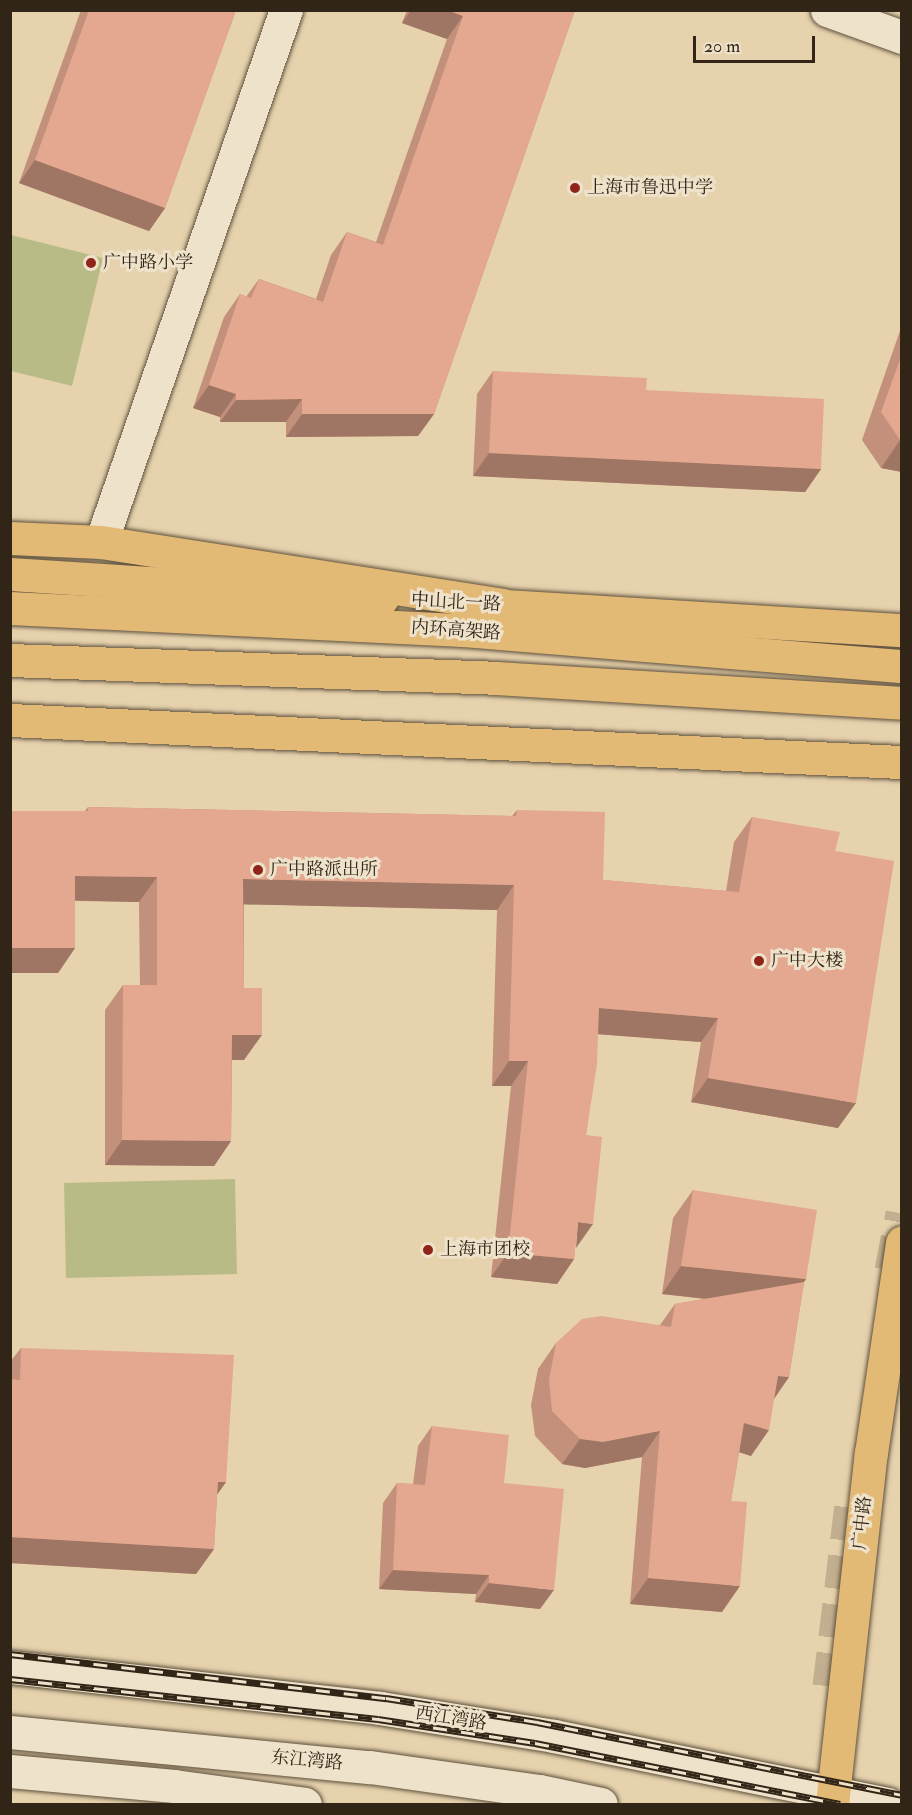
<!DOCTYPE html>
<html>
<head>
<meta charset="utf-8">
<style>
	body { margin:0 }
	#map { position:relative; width:912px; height:1815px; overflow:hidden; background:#e6d2ad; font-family:"IM FELL Double Pica","Noto Serif SC",serif }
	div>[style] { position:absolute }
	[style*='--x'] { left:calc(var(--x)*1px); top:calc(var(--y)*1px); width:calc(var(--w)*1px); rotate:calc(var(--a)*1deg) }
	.green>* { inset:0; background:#b9bb86 }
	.primary-tunnel>* { height:33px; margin-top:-16.5px; transform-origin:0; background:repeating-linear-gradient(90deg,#c2af8f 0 33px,transparent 0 49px) }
	.roads { filter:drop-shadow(0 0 2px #5e503c) drop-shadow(0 0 2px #5e503c) }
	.minor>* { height:33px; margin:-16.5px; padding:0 16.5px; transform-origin:16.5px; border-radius:16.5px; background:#efe2ca }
	.secondary>* { height:33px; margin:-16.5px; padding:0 16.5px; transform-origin:16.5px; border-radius:16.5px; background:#efe2ca }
	.primary>* { height:33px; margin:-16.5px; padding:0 16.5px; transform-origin:16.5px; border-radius:16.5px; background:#e3b976 }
	.trunk>* { height:33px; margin:-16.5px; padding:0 16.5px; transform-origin:16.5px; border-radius:16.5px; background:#e3b976 }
	.rail>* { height:7px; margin-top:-3.5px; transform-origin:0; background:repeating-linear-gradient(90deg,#efe2ca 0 14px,#312517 0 28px); box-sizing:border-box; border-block:2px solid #312517 }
	.wall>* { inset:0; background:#c3907b }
	.shaded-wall>* { inset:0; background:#9f7664 }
	.building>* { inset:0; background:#e3a88f }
	.dots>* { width:16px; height:16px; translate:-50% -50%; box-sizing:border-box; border:3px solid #efe2ca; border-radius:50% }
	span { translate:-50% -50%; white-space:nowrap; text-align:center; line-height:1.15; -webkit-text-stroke:6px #efe2ca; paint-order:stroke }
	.poi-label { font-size:18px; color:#312517 }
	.left { translate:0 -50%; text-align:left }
	.street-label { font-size:18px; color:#312517 }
	.frame { position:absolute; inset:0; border:12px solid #312517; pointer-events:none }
	.scale { position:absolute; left:693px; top:36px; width:122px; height:27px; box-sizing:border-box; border:3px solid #312517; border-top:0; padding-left:8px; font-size:18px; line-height:21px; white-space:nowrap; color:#312517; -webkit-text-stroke:4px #efe2ca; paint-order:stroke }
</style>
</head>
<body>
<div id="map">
	<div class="green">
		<div style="clip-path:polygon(11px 235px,103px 258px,72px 386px,11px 371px)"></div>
		<div style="clip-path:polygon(235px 1179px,237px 1274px,66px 1278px,64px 1183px)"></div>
	</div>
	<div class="primary-tunnel">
		<div style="--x:891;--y:1270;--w:58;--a:-79.1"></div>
		<div style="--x:829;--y:1686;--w:191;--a:-83.1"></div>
	</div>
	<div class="roads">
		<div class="minor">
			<div style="--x:827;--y:10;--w:80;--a:19.8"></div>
			<div style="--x:101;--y:542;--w:563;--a:-70.83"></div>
		</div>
		<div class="secondary">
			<div style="--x:10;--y:1667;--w:372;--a:6.3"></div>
			<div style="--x:380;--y:1708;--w:176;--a:9.1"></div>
			<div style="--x:554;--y:1736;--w:340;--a:11.5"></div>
			<div style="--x:10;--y:1732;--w:362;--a:5.6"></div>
			<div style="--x:370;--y:1767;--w:171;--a:8.1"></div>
			<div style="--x:539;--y:1791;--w:63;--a:11.8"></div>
			<div style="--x:10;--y:1771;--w:165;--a:5.2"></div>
			<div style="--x:174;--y:1786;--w:132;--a:7.8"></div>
		</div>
		<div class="primary">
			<div style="--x:10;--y:574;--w:373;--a:3.7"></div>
			<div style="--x:472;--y:604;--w:431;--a:3.5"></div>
			<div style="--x:10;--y:720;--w:893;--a:2.7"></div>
			<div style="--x:832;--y:1804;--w:353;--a:-83.7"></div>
			<div style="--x:871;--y:1453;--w:213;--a:-81.6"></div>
		</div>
		<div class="trunk">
			<div style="--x:10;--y:538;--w:91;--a:2.5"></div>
			<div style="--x:101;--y:542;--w:406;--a:8.9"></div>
			<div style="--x:10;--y:608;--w:453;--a:2.8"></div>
			<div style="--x:462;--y:630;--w:441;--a:4.7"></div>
			<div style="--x:10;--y:660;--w:486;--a:2.1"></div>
			<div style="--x:496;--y:678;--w:407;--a:3.5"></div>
		</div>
	</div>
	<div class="rail">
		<div style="--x:10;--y:1654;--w:379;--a:6.7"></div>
		<div style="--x:386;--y:1698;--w:153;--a:9"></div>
		<div style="--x:537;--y:1722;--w:372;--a:11.3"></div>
		<div style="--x:10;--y:1679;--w:370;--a:6.2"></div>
		<div style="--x:378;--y:1719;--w:159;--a:8.7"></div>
		<div style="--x:535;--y:1743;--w:311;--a:11.3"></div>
	</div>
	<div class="wall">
		<div style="clip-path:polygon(81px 10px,236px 10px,165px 208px,149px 231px,19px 183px)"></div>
		<div style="clip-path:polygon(407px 10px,575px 10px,434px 414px,418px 436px,286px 437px,286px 422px,220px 422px,220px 417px,193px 408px,224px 317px,240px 294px,246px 297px,259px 279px,316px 299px,331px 255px,347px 232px,376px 242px,447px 39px,402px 23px)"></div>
		<div style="clip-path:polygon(902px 325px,902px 472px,881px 468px,862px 440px)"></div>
		<div style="clip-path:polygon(493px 371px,646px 390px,821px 469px,805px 492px,473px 476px,477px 394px)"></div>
		<div style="clip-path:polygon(88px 807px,512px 816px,517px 810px,603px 880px,726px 891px,734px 842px,752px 817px,835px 851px,838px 1128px,691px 1102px,701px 1042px,598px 1034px,586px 1135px,574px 1259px,557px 1284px,491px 1277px,511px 1086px,492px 1086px,497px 910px,244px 904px,244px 1060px,232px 1060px,231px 1141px,214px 1166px,105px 1165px,105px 1010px,123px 985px,140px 985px,139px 902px,75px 901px,75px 948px,58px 973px,85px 811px)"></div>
		<div style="clip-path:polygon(693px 1190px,806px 1279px,804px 1282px,789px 1377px,774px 1399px,751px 1456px,739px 1452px,731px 1501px,722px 1612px,630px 1604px,642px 1457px,585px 1468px,562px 1464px,535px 1436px,531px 1405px,538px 1369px,556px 1343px,660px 1325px,675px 1304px,704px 1299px,662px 1294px,673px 1218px)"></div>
		<div style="clip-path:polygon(21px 1348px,226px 1482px,217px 1495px,214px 1549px,196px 1574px,10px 1563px,10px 1362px)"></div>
		<div style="clip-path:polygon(432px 1426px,504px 1483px,540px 1609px,475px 1602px,476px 1594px,379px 1589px,383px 1503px,397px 1483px,413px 1484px,418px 1446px)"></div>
	</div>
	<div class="shaded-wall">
		<div style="clip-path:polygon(411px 10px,447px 10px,463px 16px,447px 39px,402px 23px)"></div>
		<div style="clip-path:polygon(35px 160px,165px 208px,149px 231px,19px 183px)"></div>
		<div style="clip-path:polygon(209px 385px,236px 394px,220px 417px,193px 408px)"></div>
		<div style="clip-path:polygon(302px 399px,286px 422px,220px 422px,236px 400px)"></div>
		<div style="clip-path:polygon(302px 414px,434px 414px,418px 436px,286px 437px)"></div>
		<div style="clip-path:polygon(900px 440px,902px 440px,902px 472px,881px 468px)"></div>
		<div style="clip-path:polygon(489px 453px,821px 469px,805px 492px,473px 476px)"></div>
		<div style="clip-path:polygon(75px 876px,157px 877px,139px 902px,57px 900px)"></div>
		<div style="clip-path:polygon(243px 879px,514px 885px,497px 910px,226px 904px)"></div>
		<div style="clip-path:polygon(10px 948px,75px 948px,58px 973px,10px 973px)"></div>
		<div style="clip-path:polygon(599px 1008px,718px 1018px,701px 1042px,582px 1033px)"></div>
		<div style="clip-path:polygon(232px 1035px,262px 1035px,244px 1060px,215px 1060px)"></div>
		<div style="clip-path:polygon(509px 1061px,528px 1061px,511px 1086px,492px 1086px)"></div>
		<div style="clip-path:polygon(708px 1078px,856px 1103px,838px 1128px,691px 1102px)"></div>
		<div style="clip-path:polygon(122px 1140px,231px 1141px,214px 1166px,105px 1165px)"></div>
		<div style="clip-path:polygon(578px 1222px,593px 1224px,576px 1248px)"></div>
		<div style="clip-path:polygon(508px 1253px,574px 1259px,557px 1284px,491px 1277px)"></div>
		<div style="clip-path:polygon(681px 1266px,806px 1279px,787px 1307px,662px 1294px)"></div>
		<div style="clip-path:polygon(778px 1376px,789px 1377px,771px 1403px)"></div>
		<div style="clip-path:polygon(744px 1423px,769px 1430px,751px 1456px,726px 1448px)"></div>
		<div style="clip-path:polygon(660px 1431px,642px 1457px,585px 1468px,562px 1464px,580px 1439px)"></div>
		<div style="clip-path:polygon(218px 1482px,226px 1482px,208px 1507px)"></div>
		<div style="clip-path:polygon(10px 1537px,214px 1549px,196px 1574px,10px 1563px)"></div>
		<div style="clip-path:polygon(393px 1570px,489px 1575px,476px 1594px,379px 1589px)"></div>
		<div style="clip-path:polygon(648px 1578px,740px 1586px,722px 1612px,630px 1604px)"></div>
		<div style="clip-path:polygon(489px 1583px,554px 1590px,540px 1609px,475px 1602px)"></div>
	</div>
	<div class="building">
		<div style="clip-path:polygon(89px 10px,236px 10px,165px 208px,35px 160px)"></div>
		<div style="clip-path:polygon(447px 10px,575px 10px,434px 414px,302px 414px,302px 399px,236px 400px,236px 394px,209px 385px,240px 294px,251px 298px,259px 279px,323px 302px,347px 232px,383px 245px,463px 16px)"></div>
		<div style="clip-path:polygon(902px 354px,902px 440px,900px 440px,881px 412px)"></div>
		<div style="clip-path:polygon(493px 371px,647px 378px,646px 390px,824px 399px,821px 469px,489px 453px)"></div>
		<div style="clip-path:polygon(88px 807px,516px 816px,517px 810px,605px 812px,603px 880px,739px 892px,752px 817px,840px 832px,835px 851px,894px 861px,856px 1103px,708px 1078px,718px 1018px,599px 1008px,597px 1064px,586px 1135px,602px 1137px,593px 1224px,578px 1222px,574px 1259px,508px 1253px,528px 1061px,509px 1061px,514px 885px,243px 879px,244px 988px,262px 988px,262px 1035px,232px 1035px,231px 1141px,122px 1140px,123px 985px,157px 985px,157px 877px,75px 876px,75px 948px,10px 948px,10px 811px,88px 811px)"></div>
		<div style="clip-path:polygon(693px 1190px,817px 1210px,806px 1279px,681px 1266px)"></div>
		<div style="clip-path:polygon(804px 1282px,789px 1377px,778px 1376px,769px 1430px,744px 1423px,731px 1501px,747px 1502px,740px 1586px,648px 1578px,660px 1431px,603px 1442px,580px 1439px,552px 1411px,549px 1380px,556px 1343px,582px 1319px,601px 1316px,671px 1327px,675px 1304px)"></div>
		<div style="clip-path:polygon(21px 1348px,234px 1355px,226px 1482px,218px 1482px,214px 1549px,10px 1537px,10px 1379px,20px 1380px)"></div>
		<div style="clip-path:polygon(432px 1426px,509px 1435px,504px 1483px,564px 1489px,554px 1590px,489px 1583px,489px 1575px,393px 1570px,397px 1483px,425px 1485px)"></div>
	</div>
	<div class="dots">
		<div style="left:575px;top:188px;background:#8f2418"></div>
		<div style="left:91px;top:263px;background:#8f2418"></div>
		<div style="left:258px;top:870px;background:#8f2418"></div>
		<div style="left:759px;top:961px;background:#8f2418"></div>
		<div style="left:428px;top:1250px;background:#8f2418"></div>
	</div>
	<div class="poi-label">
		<span class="left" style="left:587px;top:188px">上海市鲁迅中学</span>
		<span class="left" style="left:103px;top:263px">广中路小学</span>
		<span class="left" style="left:270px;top:870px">广中路派出所</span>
		<span class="left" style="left:771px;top:961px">广中大楼</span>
		<span class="left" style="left:440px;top:1250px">上海市团校</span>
	</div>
	<div class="street-label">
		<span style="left:456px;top:603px;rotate:3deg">中山北一路</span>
		<span style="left:456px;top:631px;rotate:4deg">内环高架路</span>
		<span style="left:863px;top:1523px;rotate:-84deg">广中路</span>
		<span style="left:451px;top:1719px;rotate:9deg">西江湾路</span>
		<span style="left:307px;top:1761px;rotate:5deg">东江湾路</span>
	</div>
	<div class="frame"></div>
	<div class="scale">20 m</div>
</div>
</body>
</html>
